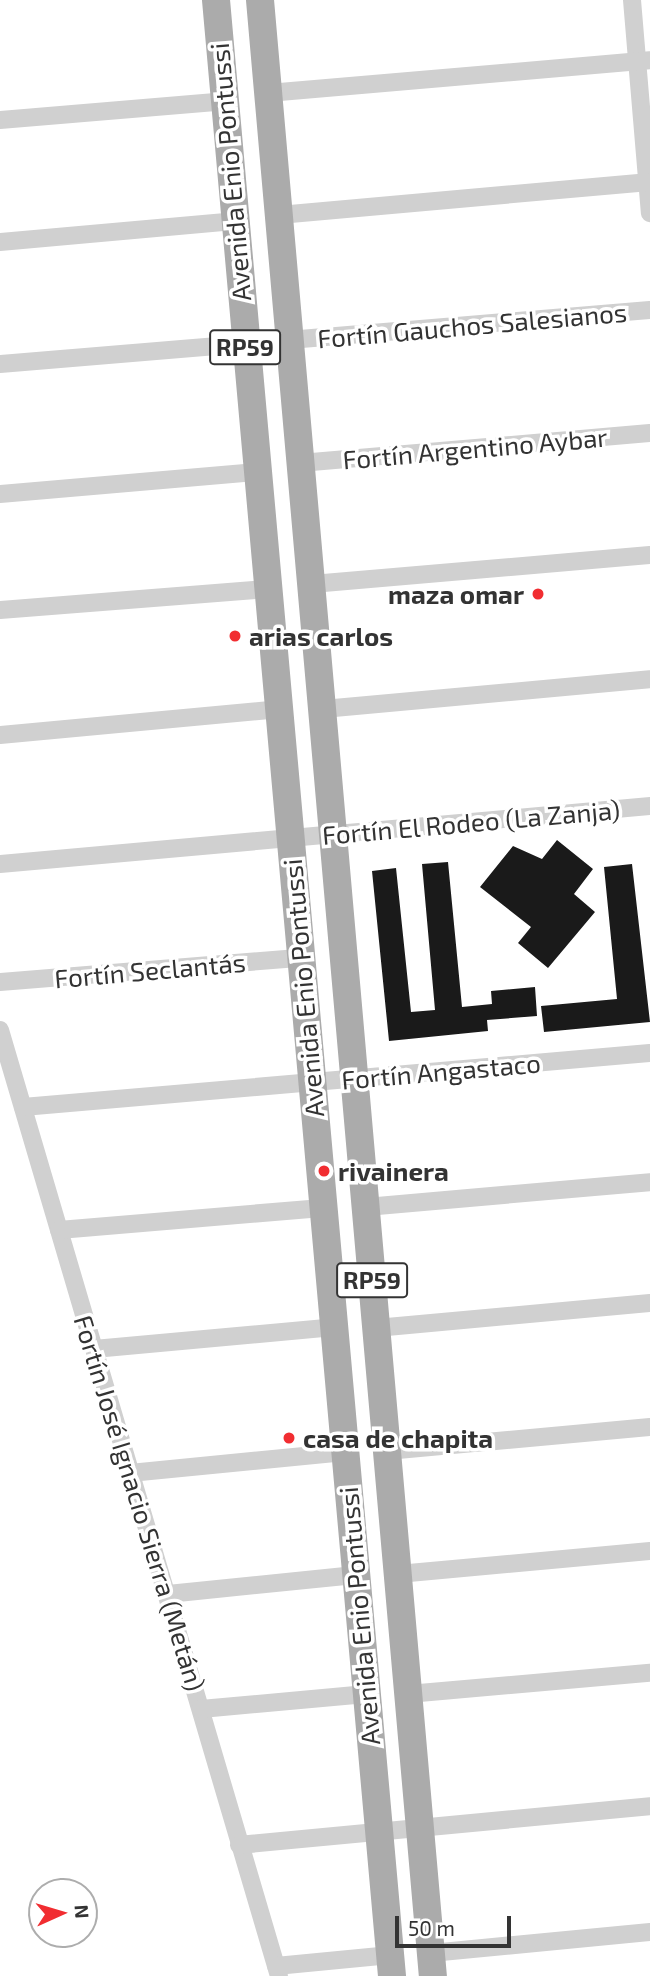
<!DOCTYPE html>
<html>
<head>
<meta charset="utf-8">
<style>
	body { margin:0 }
	#map { position:relative; width:650px; height:1976px; overflow:hidden; background:#fff; font-family:"Exo 2",sans-serif }
	div>[style] { position:absolute }
	[style*='--x'] { left:calc(var(--x)*1px); top:calc(var(--y)*1px); width:calc(var(--w)*1px); rotate:calc(var(--a)*1deg) }
	.building>* { inset:0; background:#1a1a1a }
	.street>* { height:18px; margin:-9px; padding:0 9px; transform-origin:9px; border-radius:9px; background:#d0d0d0 }
	.primary>* { height:28px; margin:-14px; padding:0 14px; transform-origin:14px; border-radius:14px; background:#ababab }
	.dots>* { width:19px; height:19px; translate:-50% -50%; box-sizing:border-box; border:4px solid #fff; border-radius:50% }
	span { translate:-50% -50%; white-space:nowrap; text-align:center; line-height:1.15; -webkit-text-stroke:7px #fff; paint-order:stroke }
	.shield-label span { padding:2px 5px; background:#fff; border:2px solid; border-radius:5px; -webkit-text-stroke-width:0 }
	.shield-label { font-size:24px; color:#333; font-weight:700 }
	.street-label { font-size:26px; color:#333 }
	.poi-label { font-size:26px; color:#333; font-weight:700 }
	.right { translate:-100% -50%; text-align:right }
	.left { translate:0 -50%; text-align:left }
	.north { position:absolute; left:28px; top:1878px; width:70px; height:70px; box-sizing:border-box; background:#fff; border:2px solid #adadad; border-radius:50%; rotate:86deg; font-size:19px; font-weight:700; line-height:28px; text-align:center; color:#333 }
	.north::after { content:''; display:block; margin:auto; width:24px; height:32px; background:#f12d31; clip-path:polygon(50% 0,100% 100%,50% 72%,0 100%) }
	.scale { position:absolute; left:395px; top:1916px; width:116px; height:32px; box-sizing:border-box; border:4px solid #333; border-top:0; padding-left:9px; font-size:21px; line-height:24px; white-space:nowrap; color:#333; -webkit-text-stroke:5px #fff; paint-order:stroke }
</style>
</head>
<body>
<div id="map">
	<div class="building">
		<div style="clip-path:polygon(557px 840px,593px 869px,574px 894px,595px 912px,548px 968px,518px 943px,531px 927px,480px 887px,513px 846px,542px 859px)"></div>
		<div style="clip-path:polygon(448px 862px,462px 1007px,492px 1004px,491px 991px,535px 987px,537px 1016px,487px 1020px,488px 1031px,389px 1041px,372px 871px,396px 868px,411px 1012px,435px 1010px,422px 864px)"></div>
		<div style="clip-path:polygon(632px 864px,650px 1022px,544px 1032px,541px 1006px,617px 999px,604px 867px)"></div>
	</div>
	<div class="street">
		<div style="--x:632;--y:0;--w:214;--a:85.2"></div>
		<div style="--x:268;--y:93;--w:383;--a:-4.9"></div>
		<div style="--x:0;--y:120;--w:225;--a:-4.8"></div>
		<div style="--x:279;--y:215;--w:372;--a:-5.1"></div>
		<div style="--x:0;--y:242;--w:235;--a:-5.1"></div>
		<div style="--x:0;--y:364;--w:652;--a:-4.75"></div>
		<div style="--x:300;--y:463;--w:351;--a:-4.9"></div>
		<div style="--x:0;--y:494;--w:258;--a:-4.9"></div>
		<div style="--x:312;--y:584;--w:339;--a:-4.9"></div>
		<div style="--x:0;--y:610;--w:269;--a:-4.5"></div>
		<div style="--x:323;--y:709;--w:328;--a:-5.2"></div>
		<div style="--x:0;--y:735;--w:281;--a:-5.3"></div>
		<div style="--x:0;--y:864;--w:653;--a:-5.1"></div>
		<div style="--x:0;--y:982;--w:302;--a:-4.6"></div>
		<div style="--x:0;--y:1030;--w:986;--a:73.57"></div>
		<div style="--x:23;--y:1107;--w:629;--a:-4.92"></div>
		<div style="--x:366;--y:1207;--w:285;--a:-5"></div>
		<div style="--x:59;--y:1230;--w:264;--a:-4.8"></div>
		<div style="--x:376;--y:1328;--w:275;--a:-5.2"></div>
		<div style="--x:94;--y:1349;--w:241;--a:-5.2"></div>
		<div style="--x:387;--y:1451;--w:264;--a:-5.2"></div>
		<div style="--x:130;--y:1473;--w:216;--a:-5.6"></div>
		<div style="--x:398;--y:1574;--w:253;--a:-5.2"></div>
		<div style="--x:168;--y:1594;--w:188;--a:-5.8"></div>
		<div style="--x:408;--y:1694;--w:243;--a:-5"></div>
		<div style="--x:201;--y:1709;--w:166;--a:-5.2"></div>
		<div style="--x:239;--y:1845;--w:413;--a:-5.4"></div>
		<div style="--x:431;--y:1953;--w:220;--a:-5.5"></div>
		<div style="--x:276;--y:1966;--w:115;--a:-5.5"></div>
	</div>
	<div class="primary">
		<div style="--x:216;--y:0;--w:1984;--a:84.91"></div>
		<div style="--x:260;--y:0;--w:1984;--a:85"></div>
	</div>
	<div class="dots">
		<div style="left:538px;top:594px;background:#f12d31"></div>
		<div style="left:235px;top:636px;background:#f12d31"></div>
		<div style="left:324px;top:1171px;background:#f12d31"></div>
		<div style="left:289px;top:1438px;background:#f12d31"></div>
	</div>
	<div class="shield-label">
		<span style="left:245px;top:347px">RP59</span>
		<span style="left:372px;top:1280px">RP59</span>
	</div>
	<div class="street-label">
		<span style="left:230px;top:172px;rotate:-95deg">Avenida Enio Pontussi</span>
		<span style="left:472px;top:325px;rotate:-5deg">Fortín Gauchos Salesianos</span>
		<span style="left:475px;top:448px;rotate:-5deg">Fortín Argentino Aybar</span>
		<span style="left:471px;top:822px;rotate:-5deg">Fortín El Rodeo (La Zanja)</span>
		<span style="left:150px;top:970px;rotate:-5deg">Fortín Seclantás</span>
		<span style="left:303px;top:988px;rotate:-95deg">Avenida Enio Pontussi</span>
		<span style="left:441px;top:1071px;rotate:-5deg">Fortín Angastaco</span>
		<span style="left:140px;top:1503px;rotate:73deg">Fortín José Ignacio Sierra (Metán)</span>
		<span style="left:359px;top:1616px;rotate:-95deg">Avenida Enio Pontussi</span>
	</div>
	<div class="poi-label">
		<span class="right" style="left:524px;top:594px">maza omar</span>
		<span class="left" style="left:249px;top:636px">arias carlos</span>
		<span class="left" style="left:338px;top:1171px">rivainera</span>
		<span class="left" style="left:303px;top:1438px">casa de chapita</span>
	</div>
	<div class="north">N</div>
	<div class="scale">50 m</div>
</div>
</body>
</html>
